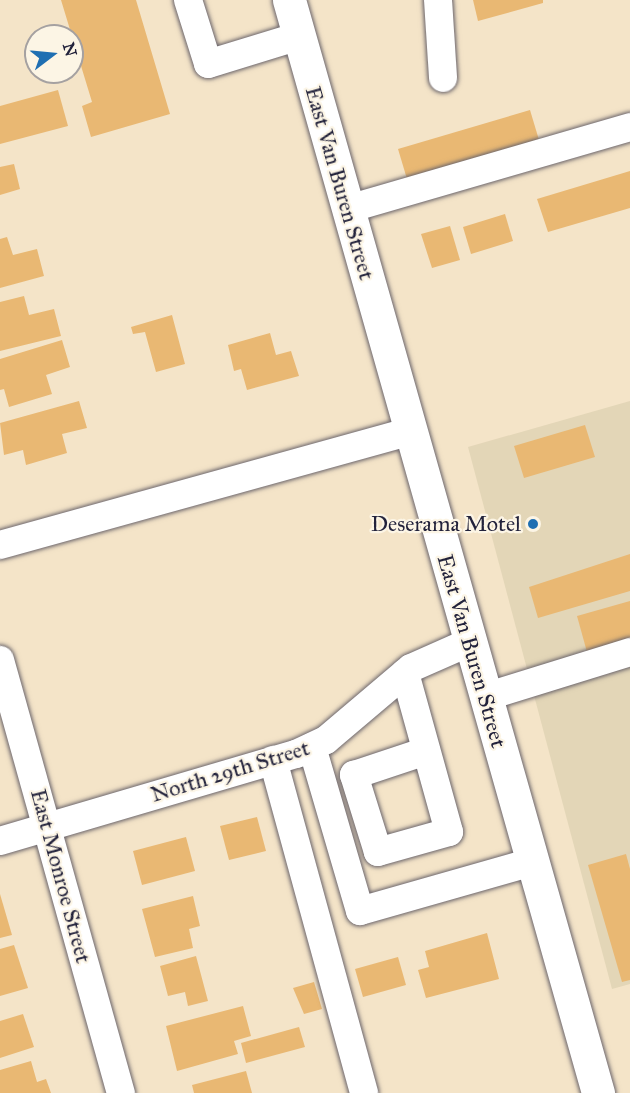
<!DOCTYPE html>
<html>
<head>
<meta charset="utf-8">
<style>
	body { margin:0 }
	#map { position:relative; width:630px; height:1093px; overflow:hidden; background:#f4e4c8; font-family:"IM FELL Great Primer",serif }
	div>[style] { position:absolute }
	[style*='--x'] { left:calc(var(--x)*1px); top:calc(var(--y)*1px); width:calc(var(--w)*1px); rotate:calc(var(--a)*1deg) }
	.built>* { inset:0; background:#e3d6b7 }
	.building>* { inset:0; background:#e9b873 }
	.roads { filter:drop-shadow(0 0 2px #6c666c) drop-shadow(0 0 2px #6c666c) }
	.minor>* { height:28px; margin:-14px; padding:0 14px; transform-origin:14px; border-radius:14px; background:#fff }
	.major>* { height:33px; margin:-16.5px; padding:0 16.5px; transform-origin:16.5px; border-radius:16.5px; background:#fff }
	.dots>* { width:16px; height:16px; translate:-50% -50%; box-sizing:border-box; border:3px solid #fcf5e5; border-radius:50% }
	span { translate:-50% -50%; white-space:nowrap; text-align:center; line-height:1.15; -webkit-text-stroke:4.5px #fcf5e5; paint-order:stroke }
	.street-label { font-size:22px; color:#22223b }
	.poi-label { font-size:22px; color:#22223b }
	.right { translate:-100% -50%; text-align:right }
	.north { position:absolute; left:24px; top:24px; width:60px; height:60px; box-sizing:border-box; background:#fcf5e5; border:2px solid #a5a1a1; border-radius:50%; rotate:74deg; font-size:16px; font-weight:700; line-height:24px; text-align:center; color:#22223b }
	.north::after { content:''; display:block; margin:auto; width:21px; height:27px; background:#1f6fb2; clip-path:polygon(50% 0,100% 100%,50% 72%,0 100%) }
</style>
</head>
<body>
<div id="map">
	<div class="built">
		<div style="clip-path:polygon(630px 401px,630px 984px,612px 989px,468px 447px)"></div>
	</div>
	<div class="building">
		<div style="clip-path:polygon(61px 0,136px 0,170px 114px,91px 137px,82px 106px,92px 102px)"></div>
		<div style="clip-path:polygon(473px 0,543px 0,543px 3px,478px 21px)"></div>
		<div style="clip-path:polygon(58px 90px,68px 126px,0 144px,0 106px)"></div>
		<div style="clip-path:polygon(530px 110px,539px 140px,407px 179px,398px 149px)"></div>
		<div style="clip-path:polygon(14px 164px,20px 189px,0 195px,0 167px)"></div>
		<div style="clip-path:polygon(630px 171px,630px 208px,548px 232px,537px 199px)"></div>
		<div style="clip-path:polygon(505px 214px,513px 241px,471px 254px,463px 227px)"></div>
		<div style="clip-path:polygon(450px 226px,460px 260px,432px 268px,421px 234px)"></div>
		<div style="clip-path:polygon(7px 237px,13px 255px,37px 249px,44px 276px,0 288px,0 239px)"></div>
		<div style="clip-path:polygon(24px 296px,29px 315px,54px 309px,61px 336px,0 351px,0 302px)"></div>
		<div style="clip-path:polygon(172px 315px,185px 364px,156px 372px,145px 332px,133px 334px,131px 327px)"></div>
		<div style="clip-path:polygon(270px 333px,276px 355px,291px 351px,299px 376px,247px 390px,241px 369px,234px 371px,228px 345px)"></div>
		<div style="clip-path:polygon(62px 340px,70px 367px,46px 375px,52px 394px,9px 407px,4px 389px,0 390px,0 359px)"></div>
		<div style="clip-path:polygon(79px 401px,87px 428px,62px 434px,67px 453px,26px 465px,23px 450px,4px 455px,0 423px)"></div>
		<div style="clip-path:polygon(585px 425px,595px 457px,524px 478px,514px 446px)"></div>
		<div style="clip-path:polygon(630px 554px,630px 591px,538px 618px,529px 587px)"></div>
		<div style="clip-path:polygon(630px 601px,630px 640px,587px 652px,577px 616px)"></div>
		<div style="clip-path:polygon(257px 817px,266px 851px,229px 860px,220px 826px)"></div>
		<div style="clip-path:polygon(186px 837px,195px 871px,142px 885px,133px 851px)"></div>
		<div style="clip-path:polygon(626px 854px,630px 869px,630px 980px,622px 982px,588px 865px)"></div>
		<div style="clip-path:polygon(0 894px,12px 935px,0 938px)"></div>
		<div style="clip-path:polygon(193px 896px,200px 926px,189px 929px,193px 948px,155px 957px,142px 909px)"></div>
		<div style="clip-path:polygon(487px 933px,499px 979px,426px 998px,418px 970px,429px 967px,425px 951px)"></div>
		<div style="clip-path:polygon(14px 945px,28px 988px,0 996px,0 949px)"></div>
		<div style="clip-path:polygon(196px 956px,208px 1001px,188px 1006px,185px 992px,168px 996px,160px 966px)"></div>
		<div style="clip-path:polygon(398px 957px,406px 985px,363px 997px,355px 969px)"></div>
		<div style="clip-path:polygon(314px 982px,322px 1009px,304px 1014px,293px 988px)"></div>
		<div style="clip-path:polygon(243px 1006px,251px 1036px,234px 1041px,238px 1054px,177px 1071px,166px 1026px)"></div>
		<div style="clip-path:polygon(23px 1014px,34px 1047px,0 1058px,0 1021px)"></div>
		<div style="clip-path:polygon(299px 1027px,305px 1047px,246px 1063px,241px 1043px)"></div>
		<div style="clip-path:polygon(31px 1061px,37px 1082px,46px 1079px,51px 1093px,0 1093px,0 1070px)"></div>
		<div style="clip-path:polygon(246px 1071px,252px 1093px,194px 1093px,192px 1085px)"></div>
	</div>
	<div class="roads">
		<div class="minor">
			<div style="--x:188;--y:0;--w:67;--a:72.6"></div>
			<div style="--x:208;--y:64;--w:95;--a:-17.1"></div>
			<div style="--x:438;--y:0;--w:78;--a:86.3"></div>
			<div style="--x:348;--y:209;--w:294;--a:-16.2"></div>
			<div style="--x:0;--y:545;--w:426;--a:-15.5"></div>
			<div style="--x:0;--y:660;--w:450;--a:74.4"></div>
			<div style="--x:405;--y:673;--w:165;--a:74.5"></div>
			<div style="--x:449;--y:832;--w:74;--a:164.3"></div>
			<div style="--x:378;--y:852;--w:81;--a:-107.3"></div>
			<div style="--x:354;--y:775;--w:76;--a:-18.4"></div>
			<div style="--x:485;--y:697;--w:152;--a:-17.2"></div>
			<div style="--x:312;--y:747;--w:171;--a:73.7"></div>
			<div style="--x:360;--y:911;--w:179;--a:-15.9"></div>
			<div style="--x:273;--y:760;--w:345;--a:74.7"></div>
			<div style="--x:0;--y:841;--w:309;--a:-16.4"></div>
			<div style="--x:296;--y:754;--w:33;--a:-25"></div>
			<div style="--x:326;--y:740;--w:111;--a:-40.3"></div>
			<div style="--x:411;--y:668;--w:64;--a:-23.8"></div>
		</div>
		<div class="major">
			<div style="--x:289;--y:0;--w:1136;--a:74.21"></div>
		</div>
	</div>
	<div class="dots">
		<div style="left:533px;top:524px;background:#1f6fb2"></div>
	</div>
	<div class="street-label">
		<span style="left:340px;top:183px;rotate:74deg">East Van Buren Street</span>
		<span style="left:472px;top:651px;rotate:74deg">East Van Buren Street</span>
		<span style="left:230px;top:771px;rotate:-17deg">North 29th Street</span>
		<span style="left:61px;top:876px;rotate:75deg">East Monroe Street</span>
	</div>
	<div class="poi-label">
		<span class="right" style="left:521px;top:524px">Deserama Motel</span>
	</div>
	<div class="north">N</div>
</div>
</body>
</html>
